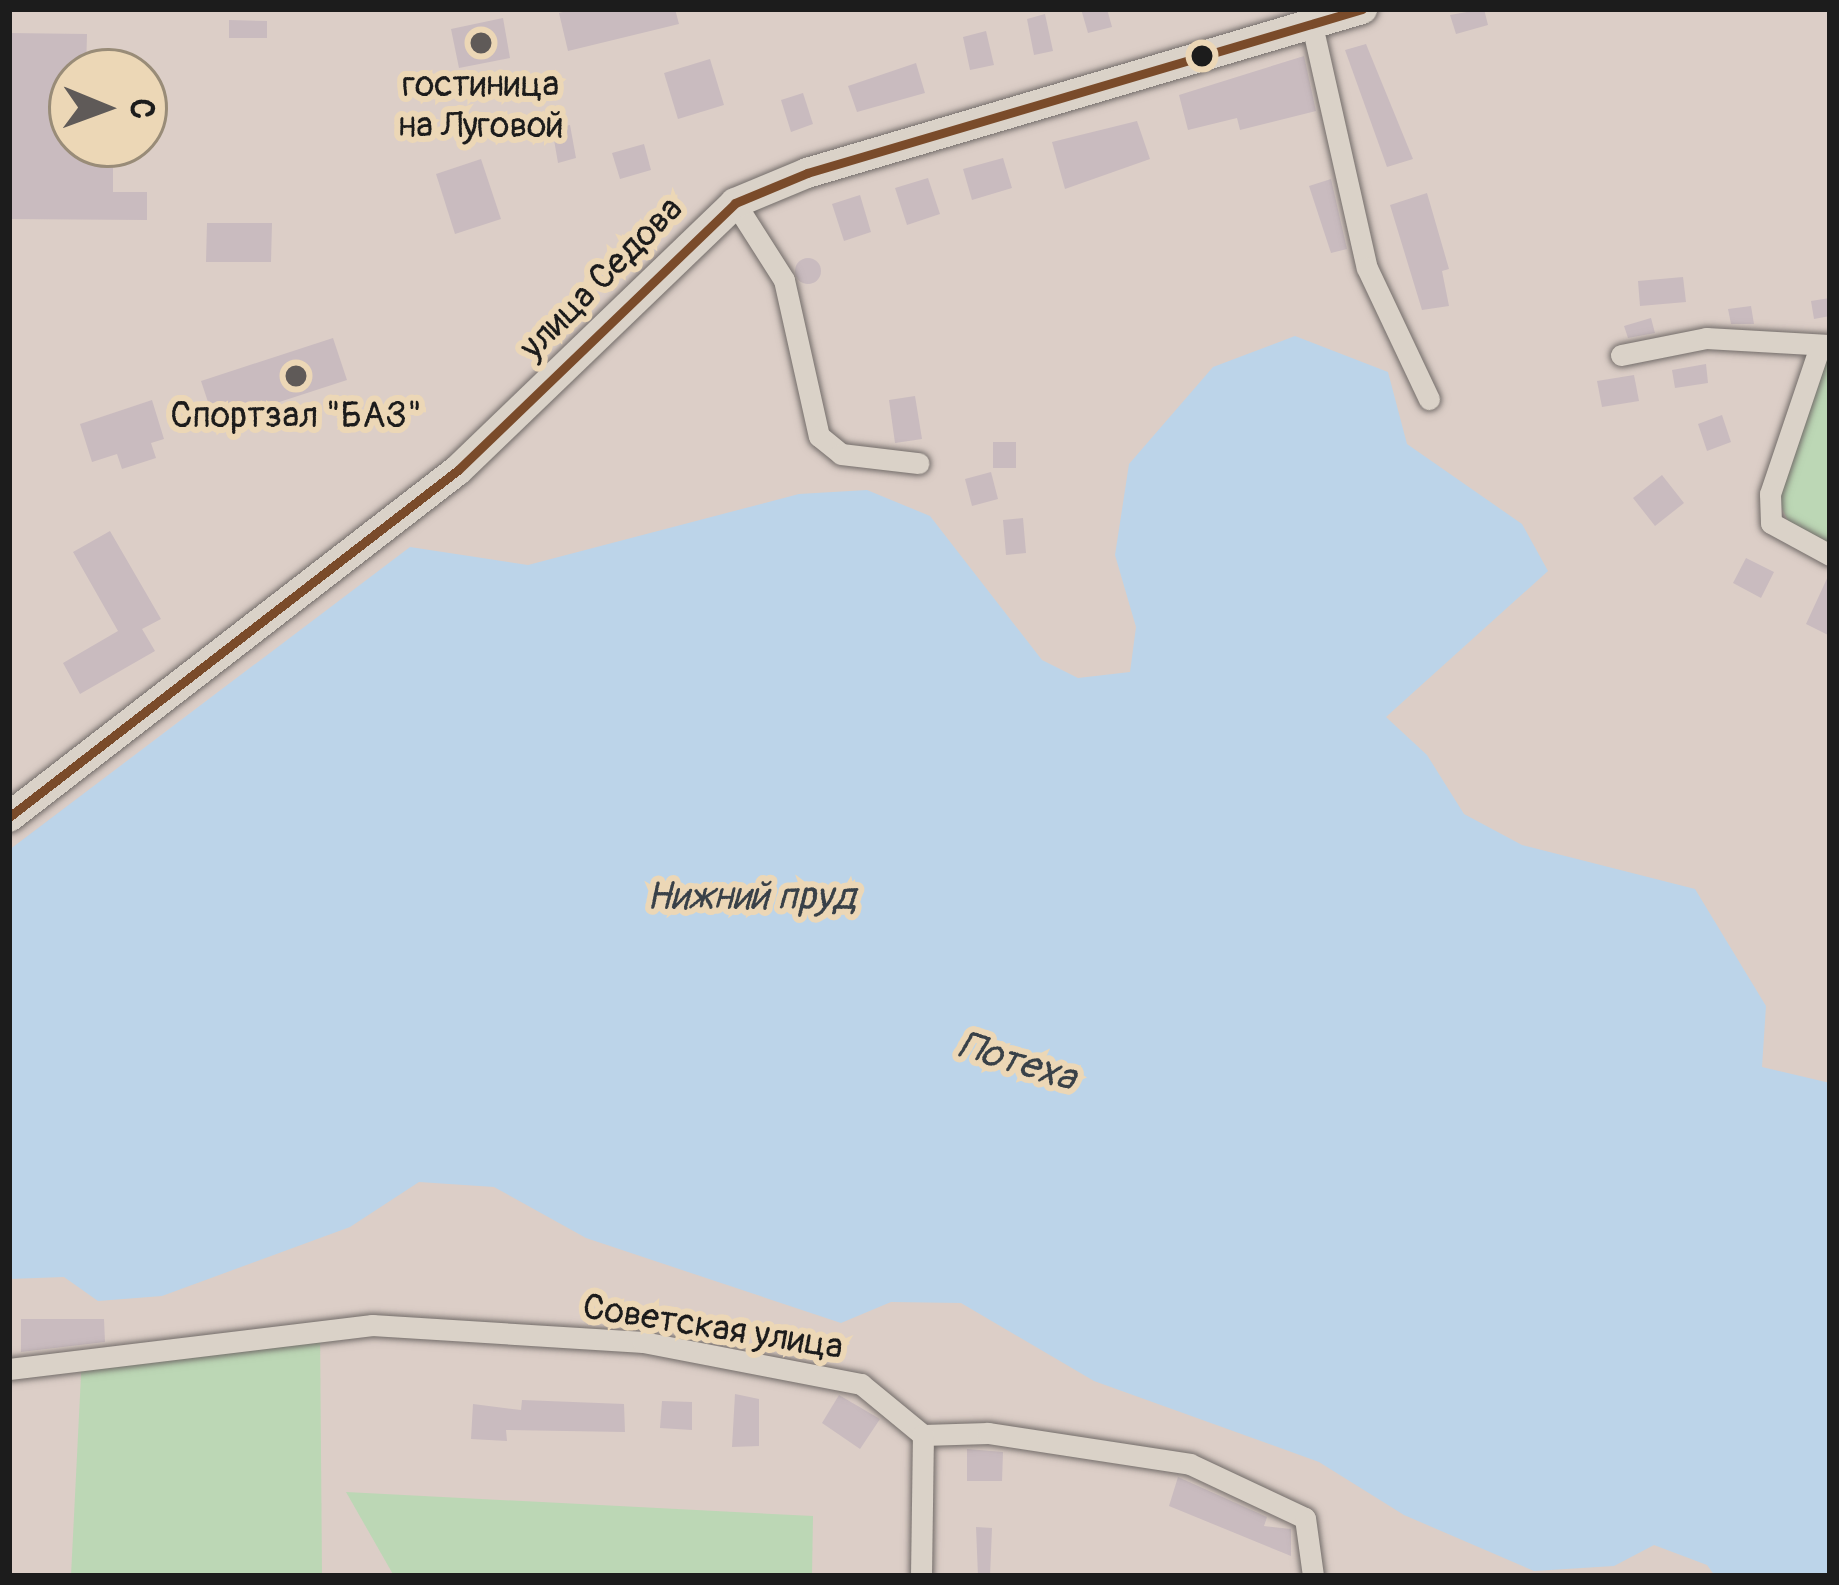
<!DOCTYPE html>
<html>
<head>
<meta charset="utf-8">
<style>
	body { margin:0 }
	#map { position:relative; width:1839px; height:1585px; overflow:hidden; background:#dccec7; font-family:Pangolin,sans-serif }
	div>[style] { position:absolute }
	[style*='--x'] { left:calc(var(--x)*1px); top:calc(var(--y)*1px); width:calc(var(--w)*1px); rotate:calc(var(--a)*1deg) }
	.green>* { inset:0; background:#bcd7b5 }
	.water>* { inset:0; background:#bcd4e9 }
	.building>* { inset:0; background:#c9bbbf }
	.round { border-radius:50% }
	.roads { filter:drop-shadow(0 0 3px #726c69) drop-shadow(0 0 3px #726c69) }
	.street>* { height:21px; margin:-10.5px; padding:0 10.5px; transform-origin:10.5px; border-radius:10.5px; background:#dad2c8 }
	.secondary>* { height:30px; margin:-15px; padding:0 15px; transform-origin:15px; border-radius:15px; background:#dad2c8 }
	.bus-1>* { height:9px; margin:-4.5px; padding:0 4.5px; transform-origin:4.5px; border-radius:4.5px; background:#7a4b2a }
	.dots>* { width:33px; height:33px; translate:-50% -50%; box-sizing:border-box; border:6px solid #ecd7b6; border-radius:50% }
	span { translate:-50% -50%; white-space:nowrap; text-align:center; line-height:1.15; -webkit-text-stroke:12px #ecd7b6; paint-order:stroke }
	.poi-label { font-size:36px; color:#1c1c1c }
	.street-label { font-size:36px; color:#1c1c1c }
	.water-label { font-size:39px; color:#394148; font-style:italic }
	.frame { position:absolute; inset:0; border:12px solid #1c1c1c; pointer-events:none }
	.north { position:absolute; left:48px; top:48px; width:120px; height:120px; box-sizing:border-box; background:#ecd7b6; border:3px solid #998c78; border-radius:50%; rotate:91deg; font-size:33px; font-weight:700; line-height:48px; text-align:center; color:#1c1c1c }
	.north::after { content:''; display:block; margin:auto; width:42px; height:54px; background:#5f5a58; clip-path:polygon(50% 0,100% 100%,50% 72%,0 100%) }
</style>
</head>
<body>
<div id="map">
	<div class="green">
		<div style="clip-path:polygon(1825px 361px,1830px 361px,1830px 547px,1791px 527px,1776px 496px)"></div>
		<div style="clip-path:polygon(320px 1327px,322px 1576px,71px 1576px,82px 1355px)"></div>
		<div style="clip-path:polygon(346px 1492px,813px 1516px,812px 1576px,394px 1576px)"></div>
	</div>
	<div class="water">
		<div style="clip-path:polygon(1295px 336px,1388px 372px,1407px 444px,1522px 524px,1548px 571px,1386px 717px,1427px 755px,1464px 814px,1522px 845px,1695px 889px,1766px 1006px,1762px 1067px,1830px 1083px,1830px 1576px,1715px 1576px,1707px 1565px,1654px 1545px,1614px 1566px,1534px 1571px,1404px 1515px,1319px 1462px,1094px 1381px,961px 1303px,891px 1302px,841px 1323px,586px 1238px,494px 1187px,419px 1182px,350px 1227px,162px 1296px,98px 1301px,64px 1277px,9px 1279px,9px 850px,410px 547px,528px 565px,799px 494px,867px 490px,930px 516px,1042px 660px,1078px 678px,1130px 672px,1136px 627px,1115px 555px,1129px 464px,1213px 367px)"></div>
	</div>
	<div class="building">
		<div style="clip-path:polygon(574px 9px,675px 9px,679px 24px,568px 51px,559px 13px)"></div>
		<div style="clip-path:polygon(1081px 9px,1107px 9px,1112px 27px,1088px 33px)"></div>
		<div style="clip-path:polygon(1484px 9px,1488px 25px,1456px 34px,1450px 15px)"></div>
		<div style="clip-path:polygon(1045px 14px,1053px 51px,1034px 55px,1027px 19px)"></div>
		<div style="clip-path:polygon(503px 18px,510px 58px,459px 68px,451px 29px)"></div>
		<div style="clip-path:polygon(229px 20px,267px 21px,267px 38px,229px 38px)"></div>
		<div style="clip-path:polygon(986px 31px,994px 65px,970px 70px,963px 37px)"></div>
		<div style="clip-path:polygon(9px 33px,87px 34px,86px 72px,72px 72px,72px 144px,113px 144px,113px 192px,147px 192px,147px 220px,9px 219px)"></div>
		<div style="clip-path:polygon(1366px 44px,1413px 159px,1387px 167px,1345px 50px)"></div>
		<div style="clip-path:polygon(1304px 56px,1316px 111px,1240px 130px,1237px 118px,1188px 130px,1179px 95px)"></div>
		<div style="clip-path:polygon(710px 59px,724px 105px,678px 119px,664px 73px)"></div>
		<div style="clip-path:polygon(916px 63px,925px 93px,857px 112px,848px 86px)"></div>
		<div style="clip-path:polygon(803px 93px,813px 124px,791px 132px,781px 100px)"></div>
		<div style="clip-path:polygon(1137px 121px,1150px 159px,1065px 189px,1052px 142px)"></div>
		<div style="clip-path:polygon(570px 125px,576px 158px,558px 163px,552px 128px)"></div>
		<div style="clip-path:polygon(644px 144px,651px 170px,620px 179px,612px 153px)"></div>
		<div style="clip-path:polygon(1003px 158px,1012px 188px,972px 200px,963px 169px)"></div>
		<div style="clip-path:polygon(481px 159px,501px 219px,455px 234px,436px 174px)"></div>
		<div style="clip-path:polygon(928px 178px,940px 214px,907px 225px,895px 188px)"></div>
		<div style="clip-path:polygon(1331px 179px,1347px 249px,1331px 253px,1309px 186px)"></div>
		<div style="clip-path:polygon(1427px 193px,1449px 269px,1442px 271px,1449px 306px,1422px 310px,1390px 205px)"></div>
		<div style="clip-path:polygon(860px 195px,871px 232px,844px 241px,832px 204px)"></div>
		<div style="clip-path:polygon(207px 223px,272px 223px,271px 262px,206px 262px)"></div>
		<div class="round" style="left:795px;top:258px;width:26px;height:26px"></div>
		<div style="clip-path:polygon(1683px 277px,1686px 302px,1640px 306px,1638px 281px)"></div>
		<div style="clip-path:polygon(1830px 298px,1830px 316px,1814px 319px,1811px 301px)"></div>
		<div style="clip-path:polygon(1751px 306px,1754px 324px,1731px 324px,1728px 309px)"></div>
		<div style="clip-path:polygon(1651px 318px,1655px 333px,1628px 338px,1624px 326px)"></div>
		<div style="clip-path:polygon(333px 338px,347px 380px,215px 423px,201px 381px)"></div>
		<div style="clip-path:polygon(1706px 364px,1708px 383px,1675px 388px,1672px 370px)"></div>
		<div style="clip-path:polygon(1634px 375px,1639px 401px,1602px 407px,1597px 381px)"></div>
		<div style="clip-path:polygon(915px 396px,922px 439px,895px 443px,889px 400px)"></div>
		<div style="clip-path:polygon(152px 400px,164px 439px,151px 443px,156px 458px,122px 469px,117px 454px,92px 462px,80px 424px)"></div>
		<div style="clip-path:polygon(1722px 415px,1731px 442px,1707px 451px,1698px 424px)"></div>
		<div style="clip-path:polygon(993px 442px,1016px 442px,1016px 468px,993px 468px)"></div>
		<div style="clip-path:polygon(991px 472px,998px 499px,972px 506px,965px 479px)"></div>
		<div style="clip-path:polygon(1662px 475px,1684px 503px,1655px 526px,1633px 498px)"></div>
		<div style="clip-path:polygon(1023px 518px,1026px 553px,1006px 555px,1003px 520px)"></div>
		<div style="clip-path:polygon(110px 531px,161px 619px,142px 629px,155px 651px,80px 694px,63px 663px,118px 631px,73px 552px)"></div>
		<div style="clip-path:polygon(1746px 558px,1774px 572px,1761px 598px,1733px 583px)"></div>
		<div style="clip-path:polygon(1830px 572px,1830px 636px,1806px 624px)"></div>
		<div style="clip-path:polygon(21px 1319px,104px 1319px,105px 1342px,21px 1352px)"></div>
		<div style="clip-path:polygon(735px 1394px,759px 1399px,759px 1446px,732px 1447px)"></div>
		<div style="clip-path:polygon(839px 1395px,880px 1419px,860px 1449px,822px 1423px)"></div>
		<div style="clip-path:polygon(522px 1400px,624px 1404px,625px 1432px,506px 1430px,507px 1441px,471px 1439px,473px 1404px,521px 1410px)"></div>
		<div style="clip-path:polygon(662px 1401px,692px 1402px,692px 1430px,660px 1428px)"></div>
		<div style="clip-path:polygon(967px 1449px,1003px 1452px,1002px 1481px,967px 1481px)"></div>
		<div style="clip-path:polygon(1178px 1477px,1267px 1517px,1264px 1526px,1291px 1529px,1291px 1556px,1169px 1506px)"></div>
		<div style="clip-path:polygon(976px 1527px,992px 1528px,990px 1576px,978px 1576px)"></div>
	</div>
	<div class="roads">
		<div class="street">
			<div style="--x:1310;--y:16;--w:258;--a:77.3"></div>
			<div style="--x:1367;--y:268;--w:145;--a:64.7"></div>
			<div style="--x:735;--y:203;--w:91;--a:57.5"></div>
			<div style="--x:784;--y:280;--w:160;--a:77.4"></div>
			<div style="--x:819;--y:436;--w:28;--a:39"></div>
			<div style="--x:841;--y:454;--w:78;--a:6.7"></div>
			<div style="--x:1820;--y:346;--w:156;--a:108.7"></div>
			<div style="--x:1770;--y:494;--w:29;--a:88"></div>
			<div style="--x:1771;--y:523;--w:67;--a:28.5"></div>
			<div style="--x:1621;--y:355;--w:87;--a:-11.3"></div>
			<div style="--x:1706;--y:338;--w:123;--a:3.3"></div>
			<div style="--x:9;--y:1369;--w:366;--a:-6.9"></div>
			<div style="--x:372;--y:1325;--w:272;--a:3.6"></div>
			<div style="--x:643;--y:1342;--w:222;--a:10.9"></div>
			<div style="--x:861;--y:1384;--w:80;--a:39.4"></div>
			<div style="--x:923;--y:1435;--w:65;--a:-1.8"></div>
			<div style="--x:988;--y:1433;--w:204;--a:8.7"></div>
			<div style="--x:1190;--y:1464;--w:127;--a:25.2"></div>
			<div style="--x:1305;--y:1518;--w:59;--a:82.1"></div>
			<div style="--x:921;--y:1576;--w:141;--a:-89.2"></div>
		</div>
		<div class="secondary">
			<div style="--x:9;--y:817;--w:567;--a:-37.7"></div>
			<div style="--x:458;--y:470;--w:385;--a:-43.9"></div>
			<div style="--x:735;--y:203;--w:78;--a:-22.6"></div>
			<div style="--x:807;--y:173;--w:579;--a:-16.46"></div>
		</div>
	</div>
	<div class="bus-1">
		<div style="--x:9;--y:817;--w:567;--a:-37.7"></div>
		<div style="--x:458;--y:470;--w:385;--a:-43.9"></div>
		<div style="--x:735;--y:203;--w:78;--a:-22.6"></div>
		<div style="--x:807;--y:173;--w:579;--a:-16.46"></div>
	</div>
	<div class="dots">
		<div style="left:481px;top:43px;background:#5f5a58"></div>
		<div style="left:1202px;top:56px;background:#1c1c1c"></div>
		<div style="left:296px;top:376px;background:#5f5a58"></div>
	</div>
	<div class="poi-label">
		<span style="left:481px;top:105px">гостиница<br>на Луговой</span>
		<span style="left:296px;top:416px">Спортзал "БАЗ"</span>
	</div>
	<div class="street-label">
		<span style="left:601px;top:278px;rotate:-45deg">улица Седова</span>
		<span style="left:713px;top:1327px;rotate:9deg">Советская улица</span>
	</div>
	<div class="water-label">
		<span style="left:751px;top:897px">Нижний пруд</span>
		<span style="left:1017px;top:1062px;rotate:17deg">Потеха</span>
	</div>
	<div class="frame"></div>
	<div class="north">С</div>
</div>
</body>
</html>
